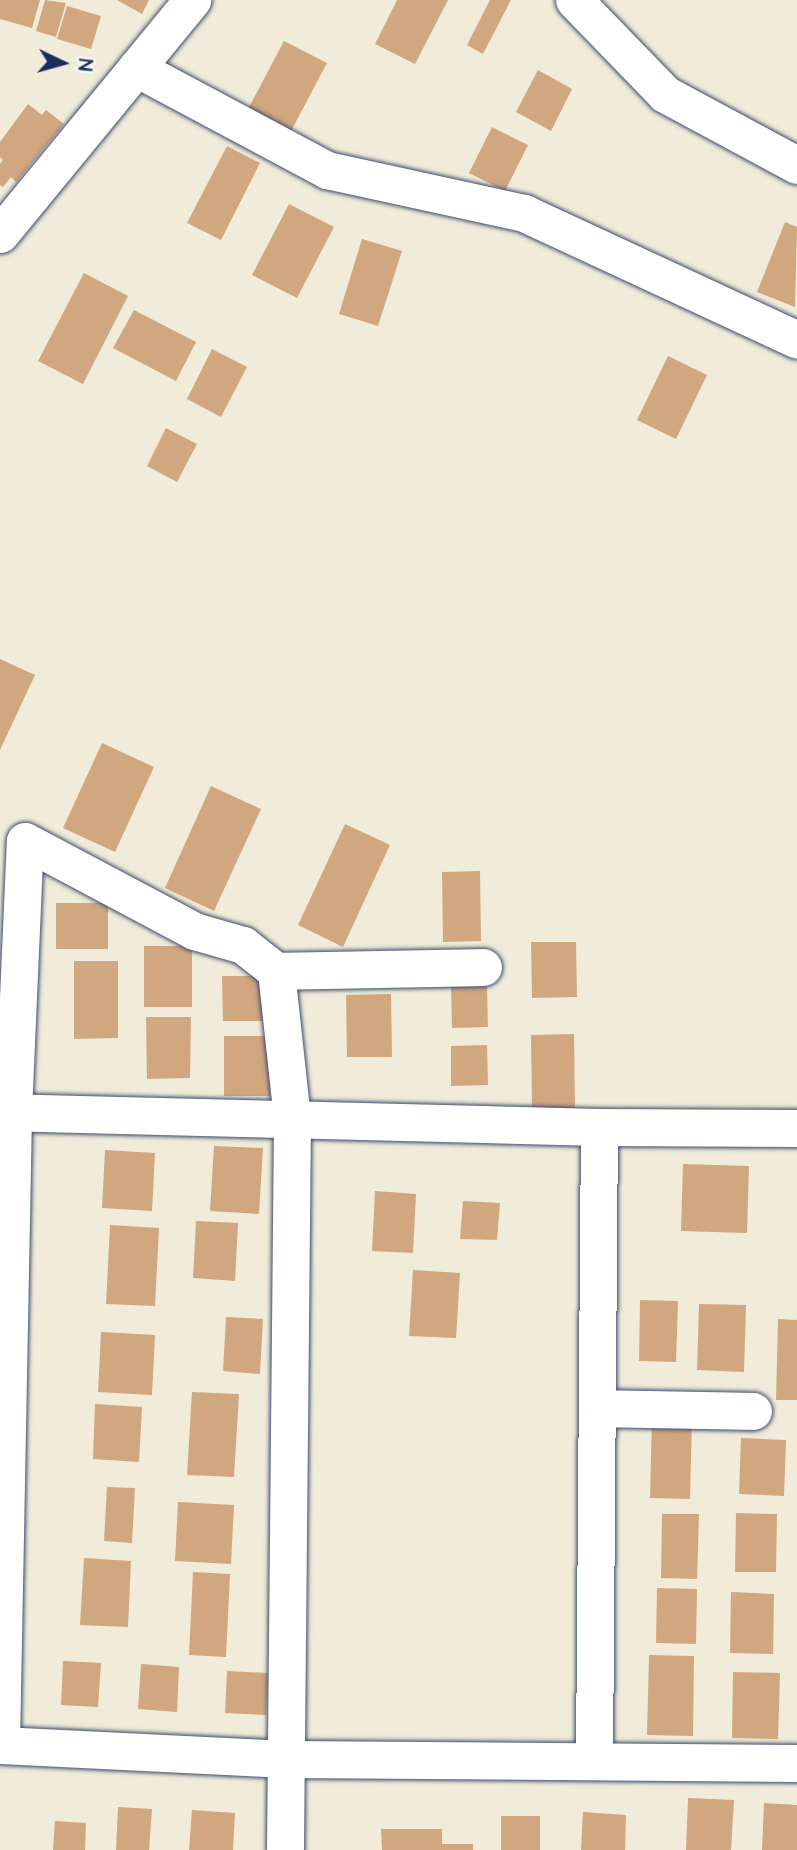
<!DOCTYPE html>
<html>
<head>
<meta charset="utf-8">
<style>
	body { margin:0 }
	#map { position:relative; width:797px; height:1850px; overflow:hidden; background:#f0ecd9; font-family:"Architects Daughter",sans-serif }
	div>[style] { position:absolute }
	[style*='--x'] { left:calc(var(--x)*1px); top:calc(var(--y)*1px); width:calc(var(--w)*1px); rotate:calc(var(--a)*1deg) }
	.building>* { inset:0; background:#d1a77f }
	.roads { filter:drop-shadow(0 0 2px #3b4b70) drop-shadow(0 0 2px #3b4b70) }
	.minor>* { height:37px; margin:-18.5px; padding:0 18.5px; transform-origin:18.5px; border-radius:18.5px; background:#fff }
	span { translate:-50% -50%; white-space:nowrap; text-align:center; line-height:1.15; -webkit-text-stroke:7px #f6f6f2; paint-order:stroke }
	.north { position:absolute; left:28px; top:28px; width:70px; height:70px; -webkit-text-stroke:5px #f6f6f2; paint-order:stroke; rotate:95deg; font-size:19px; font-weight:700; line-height:28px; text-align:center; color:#1b2f5e }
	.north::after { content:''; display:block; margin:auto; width:24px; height:32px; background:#1b2f5e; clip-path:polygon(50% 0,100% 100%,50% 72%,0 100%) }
</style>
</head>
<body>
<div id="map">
	<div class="building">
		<div style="clip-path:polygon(0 0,40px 0,32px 28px,0 19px)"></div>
		<div style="clip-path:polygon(45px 0,66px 3px,56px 37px,36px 31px)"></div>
		<div style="clip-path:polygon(117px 0,149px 0,142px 14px)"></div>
		<div style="clip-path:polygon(397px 0,448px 0,415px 64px,375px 44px)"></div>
		<div style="clip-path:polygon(490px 0,511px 0,483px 54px,467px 45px)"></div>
		<div style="clip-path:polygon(67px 6px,101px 16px,91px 49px,57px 39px)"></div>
		<div style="clip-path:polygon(284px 41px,327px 63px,290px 133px,247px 111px)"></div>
		<div style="clip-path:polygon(538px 70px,572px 89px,551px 131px,516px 112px)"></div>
		<div style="clip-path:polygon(28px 104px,42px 115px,46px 110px,64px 124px,16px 182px,11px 177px,3px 187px,0 185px,0 164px,3px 160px,0 157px,0 142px)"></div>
		<div style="clip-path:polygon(492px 127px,528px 145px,505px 191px,469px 173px)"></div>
		<div style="clip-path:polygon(227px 146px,260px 163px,221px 240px,187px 223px)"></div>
		<div style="clip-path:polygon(289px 204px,334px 227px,297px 298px,252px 275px)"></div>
		<div style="clip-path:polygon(785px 222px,797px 227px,795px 307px,757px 292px)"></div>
		<div style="clip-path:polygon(362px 239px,402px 251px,378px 326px,339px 314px)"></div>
		<div style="clip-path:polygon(84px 273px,128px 296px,83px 384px,38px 361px)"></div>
		<div style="clip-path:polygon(134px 310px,196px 342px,176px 381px,113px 348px)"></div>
		<div style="clip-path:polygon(212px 349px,247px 367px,221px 417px,187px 399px)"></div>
		<div style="clip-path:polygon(668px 356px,707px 375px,676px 439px,637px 420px)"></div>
		<div style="clip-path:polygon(166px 428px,197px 444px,177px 482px,147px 466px)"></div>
		<div style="clip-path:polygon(0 659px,35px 675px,0 750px)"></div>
		<div style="clip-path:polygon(102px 743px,154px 767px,115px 852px,63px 828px)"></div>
		<div style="clip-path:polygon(211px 786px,261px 809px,214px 911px,165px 888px)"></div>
		<div style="clip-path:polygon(345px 824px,390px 845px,343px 947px,298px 925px)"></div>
		<div style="clip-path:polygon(480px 871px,481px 941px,443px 942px,442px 872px)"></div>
		<div style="clip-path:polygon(56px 903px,108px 903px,108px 949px,56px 949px)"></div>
		<div style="clip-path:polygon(531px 942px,576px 942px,577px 997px,532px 998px)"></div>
		<div style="clip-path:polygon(144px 946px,192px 946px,192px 1007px,144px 1007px)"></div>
		<div style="clip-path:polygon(74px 961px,118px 961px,118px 1038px,74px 1039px)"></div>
		<div style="clip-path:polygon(222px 976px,266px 976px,266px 1021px,223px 1021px)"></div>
		<div style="clip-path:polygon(487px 986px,488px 1027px,452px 1028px,451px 987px)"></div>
		<div style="clip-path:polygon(391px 994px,392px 1057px,347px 1057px,346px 995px)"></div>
		<div style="clip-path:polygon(146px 1017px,191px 1017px,190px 1078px,147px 1079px)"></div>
		<div style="clip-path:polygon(574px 1034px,575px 1108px,532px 1109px,531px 1035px)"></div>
		<div style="clip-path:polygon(224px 1036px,270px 1036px,270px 1096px,224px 1096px)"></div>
		<div style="clip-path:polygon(487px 1045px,488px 1085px,451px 1086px,451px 1046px)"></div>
		<div style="clip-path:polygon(214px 1146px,263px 1148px,259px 1214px,210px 1211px)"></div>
		<div style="clip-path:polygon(105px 1150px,155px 1153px,152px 1211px,102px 1208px)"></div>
		<div style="clip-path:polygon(683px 1164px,749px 1166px,747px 1233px,681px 1231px)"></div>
		<div style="clip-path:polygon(375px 1191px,416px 1194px,413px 1253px,372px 1251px)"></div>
		<div style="clip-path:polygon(463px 1201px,500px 1203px,497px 1240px,460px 1239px)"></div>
		<div style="clip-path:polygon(196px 1221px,238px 1223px,235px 1281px,193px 1278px)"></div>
		<div style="clip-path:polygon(110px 1225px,159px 1228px,155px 1306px,106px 1304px)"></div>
		<div style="clip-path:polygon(413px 1270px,460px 1273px,456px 1338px,409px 1336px)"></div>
		<div style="clip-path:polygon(640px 1300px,678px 1301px,676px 1362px,639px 1361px)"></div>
		<div style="clip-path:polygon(699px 1304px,746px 1305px,744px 1372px,697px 1370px)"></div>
		<div style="clip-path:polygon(226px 1317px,263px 1319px,260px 1374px,223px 1371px)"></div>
		<div style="clip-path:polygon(778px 1319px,797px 1320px,797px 1400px,776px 1400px)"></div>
		<div style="clip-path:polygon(101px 1332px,155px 1335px,152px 1395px,98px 1392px)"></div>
		<div style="clip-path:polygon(192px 1392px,239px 1394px,234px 1477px,187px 1475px)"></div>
		<div style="clip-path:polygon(95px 1404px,142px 1407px,139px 1462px,93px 1459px)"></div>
		<div style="clip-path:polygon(652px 1417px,692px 1418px,690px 1499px,650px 1498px)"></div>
		<div style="clip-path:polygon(741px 1438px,786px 1440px,784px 1496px,739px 1494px)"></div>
		<div style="clip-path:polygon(107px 1487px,135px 1488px,132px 1543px,104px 1541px)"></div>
		<div style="clip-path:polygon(178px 1502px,234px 1505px,231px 1564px,175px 1561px)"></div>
		<div style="clip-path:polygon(736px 1513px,777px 1514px,776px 1572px,735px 1572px)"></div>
		<div style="clip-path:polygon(662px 1514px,699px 1514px,697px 1579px,661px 1578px)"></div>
		<div style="clip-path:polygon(84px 1558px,131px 1561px,128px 1627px,80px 1625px)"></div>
		<div style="clip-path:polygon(193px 1572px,230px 1574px,226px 1657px,189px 1655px)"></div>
		<div style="clip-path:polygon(657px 1588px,697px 1589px,696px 1644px,656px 1643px)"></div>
		<div style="clip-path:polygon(731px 1592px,774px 1594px,773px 1654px,730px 1653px)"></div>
		<div style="clip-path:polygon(649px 1655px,694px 1656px,693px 1736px,647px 1735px)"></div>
		<div style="clip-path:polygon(63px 1661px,101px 1663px,98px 1707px,61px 1705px)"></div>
		<div style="clip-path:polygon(141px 1664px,179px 1667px,177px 1712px,138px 1709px)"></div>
		<div style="clip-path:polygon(227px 1671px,268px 1673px,266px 1715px,225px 1713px)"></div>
		<div style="clip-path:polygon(733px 1672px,780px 1673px,778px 1739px,732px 1738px)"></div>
		<div style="clip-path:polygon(688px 1798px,734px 1800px,731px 1850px,686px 1850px)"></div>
		<div style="clip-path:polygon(764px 1803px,797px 1805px,797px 1850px,762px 1850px)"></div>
		<div style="clip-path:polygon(118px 1807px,152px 1809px,149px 1850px,116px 1850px)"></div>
		<div style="clip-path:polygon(192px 1810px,235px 1813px,233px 1850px,189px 1850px)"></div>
		<div style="clip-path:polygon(583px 1812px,626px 1815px,625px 1850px,581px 1850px)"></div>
		<div style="clip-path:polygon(501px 1816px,540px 1816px,540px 1850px,501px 1850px)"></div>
		<div style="clip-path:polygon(55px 1821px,86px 1823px,85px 1850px,53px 1850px)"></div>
		<div style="clip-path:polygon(381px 1829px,442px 1829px,442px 1844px,473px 1844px,473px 1850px,382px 1850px)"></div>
	</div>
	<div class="roads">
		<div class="minor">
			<div style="--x:574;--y:0;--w:131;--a:45.9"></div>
			<div style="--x:665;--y:94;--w:150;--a:28.3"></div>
			<div style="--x:136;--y:68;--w:217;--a:28.1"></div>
			<div style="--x:327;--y:170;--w:202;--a:12.3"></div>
			<div style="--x:524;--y:213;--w:301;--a:24.9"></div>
			<div style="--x:0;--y:234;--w:303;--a:-50.6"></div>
			<div style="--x:276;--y:971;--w:207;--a:-1.1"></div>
			<div style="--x:0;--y:1112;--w:599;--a:1.43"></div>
			<div style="--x:599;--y:1127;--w:198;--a:0.3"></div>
			<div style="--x:597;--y:1408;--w:156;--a:1.1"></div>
			<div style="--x:0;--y:1745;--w:287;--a:2.8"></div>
			<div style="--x:287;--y:1759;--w:510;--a:0.45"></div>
			<div style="--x:1;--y:1745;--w:633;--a:-88.91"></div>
			<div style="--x:13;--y:1112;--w:271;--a:-87.5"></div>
			<div style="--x:25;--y:841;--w:191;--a:28"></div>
			<div style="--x:194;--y:931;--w:51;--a:15.9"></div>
			<div style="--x:243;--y:945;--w:42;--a:38.2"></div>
			<div style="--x:276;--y:971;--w:149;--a:83.8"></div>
			<div style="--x:292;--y:1119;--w:731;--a:90.55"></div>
			<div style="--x:594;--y:1759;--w:632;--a:-89.55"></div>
		</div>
	</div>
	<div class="north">N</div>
</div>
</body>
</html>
